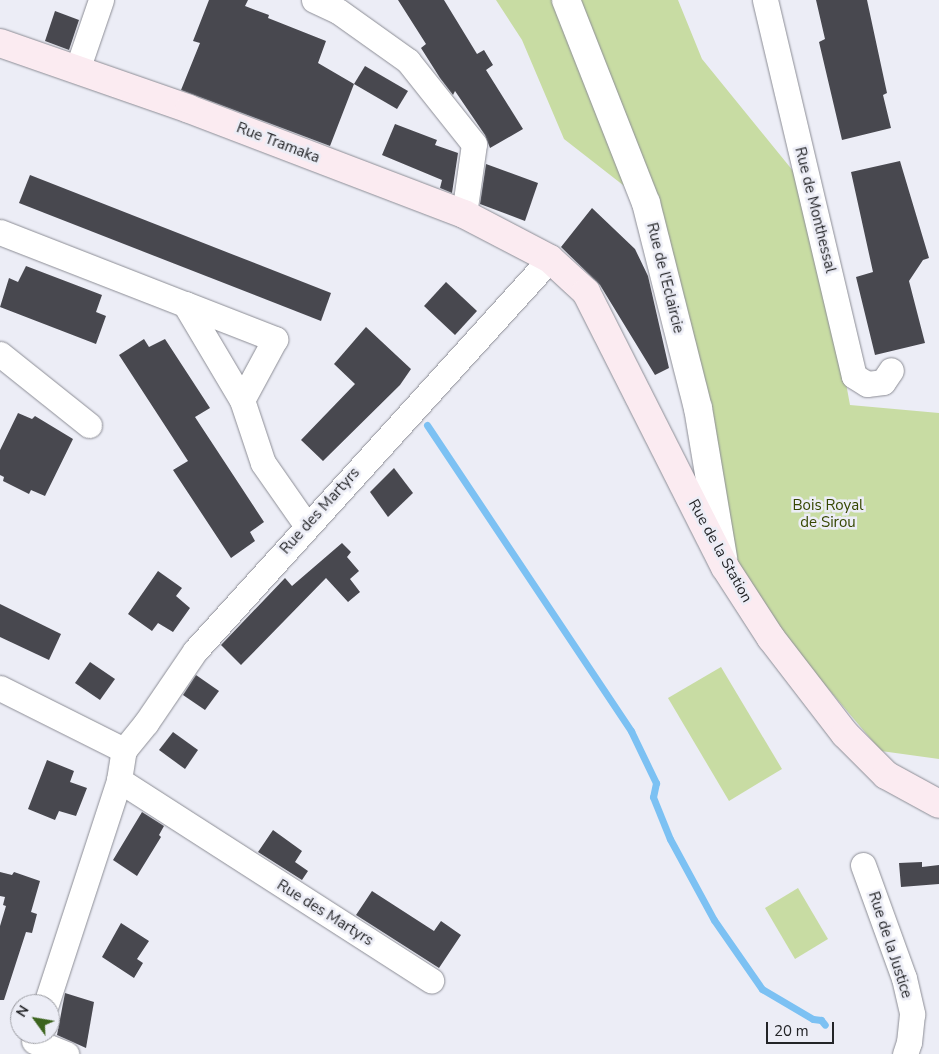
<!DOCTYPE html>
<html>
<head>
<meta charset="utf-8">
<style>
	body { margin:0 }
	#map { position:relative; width:939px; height:1054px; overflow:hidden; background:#ecedf6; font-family:"Nunito Sans",sans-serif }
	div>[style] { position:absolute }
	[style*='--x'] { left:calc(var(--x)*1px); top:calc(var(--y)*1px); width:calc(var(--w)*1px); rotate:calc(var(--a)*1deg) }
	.green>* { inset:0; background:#c8dca3 }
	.stream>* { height:7px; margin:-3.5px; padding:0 3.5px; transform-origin:3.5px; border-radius:3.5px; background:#7cc1f3 }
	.building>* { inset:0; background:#48484f }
	.roads { filter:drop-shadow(0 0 1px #8c8d95) drop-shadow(0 0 1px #8c8d95) }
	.minor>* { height:25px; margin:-12.5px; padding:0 12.5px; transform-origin:12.5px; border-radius:12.5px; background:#fff }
	.tertiary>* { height:28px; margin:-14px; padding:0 14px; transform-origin:14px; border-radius:14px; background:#fff }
	.secondary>* { height:28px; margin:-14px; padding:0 14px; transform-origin:14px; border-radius:14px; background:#fbebf1 }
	span { translate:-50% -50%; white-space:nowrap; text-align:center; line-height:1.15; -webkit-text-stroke:5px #ecedf6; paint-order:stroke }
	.street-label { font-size:15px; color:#232427 }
	.park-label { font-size:15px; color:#354600 }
	.north { position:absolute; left:10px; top:994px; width:50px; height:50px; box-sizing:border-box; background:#ecedf6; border:1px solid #9c9da3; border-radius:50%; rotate:302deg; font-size:14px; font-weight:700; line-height:20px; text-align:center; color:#232427 }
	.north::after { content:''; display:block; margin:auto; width:18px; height:22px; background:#3c641e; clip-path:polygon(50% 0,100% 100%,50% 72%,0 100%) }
	.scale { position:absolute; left:766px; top:1022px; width:68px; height:22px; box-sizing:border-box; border:2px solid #232427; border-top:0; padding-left:6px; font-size:15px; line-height:18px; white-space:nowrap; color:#232427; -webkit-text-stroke:4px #ecedf6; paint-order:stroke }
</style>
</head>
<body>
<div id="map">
	<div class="green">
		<div style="clip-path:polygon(496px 0,678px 0,702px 59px,811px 193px,850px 405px,939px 413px,939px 759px,881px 751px,725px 567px,646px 203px,564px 139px,522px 40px)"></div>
		<div style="clip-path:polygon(721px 667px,782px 769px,729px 801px,668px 698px)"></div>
		<div style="clip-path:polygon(798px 888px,828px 939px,795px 959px,765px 908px)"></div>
	</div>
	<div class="stream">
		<div style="--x:427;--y:425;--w:368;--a:56.3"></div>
		<div style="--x:631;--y:731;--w:58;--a:64.3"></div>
		<div style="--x:656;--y:783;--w:14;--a:102"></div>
		<div style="--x:653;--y:797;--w:45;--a:68"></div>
		<div style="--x:670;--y:839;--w:92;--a:61.5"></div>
		<div style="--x:714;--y:920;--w:84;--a:55.2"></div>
		<div style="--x:762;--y:989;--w:59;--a:30.5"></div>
		<div style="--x:813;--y:1019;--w:8;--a:7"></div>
		<div style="--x:821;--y:1020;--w:6;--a:51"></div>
	</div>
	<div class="building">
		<div style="clip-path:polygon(209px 0,248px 0,245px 6px,269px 15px,268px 18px,326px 41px,318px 63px,354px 84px,330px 146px,181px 90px,200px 43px,193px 41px)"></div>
		<div style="clip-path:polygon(398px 0,444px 0,477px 54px,484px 50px,493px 65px,486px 70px,523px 129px,490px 148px,485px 135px,455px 91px,453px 95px,440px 78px,421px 48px,426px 44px)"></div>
		<div style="clip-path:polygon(816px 0,867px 0,887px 93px,883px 95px,891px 128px,842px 140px,819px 42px,825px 39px)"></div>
		<div style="clip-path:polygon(55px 11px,79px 20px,69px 50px,45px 41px)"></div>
		<div style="clip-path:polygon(365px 66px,408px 91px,397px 109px,354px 84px)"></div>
		<div style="clip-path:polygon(395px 124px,437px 140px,435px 145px,458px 153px,452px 193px,440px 188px,442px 180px,382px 155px)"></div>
		<div style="clip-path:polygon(900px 161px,929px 258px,923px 260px,909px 281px,925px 343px,875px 355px,856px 277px,873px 272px,851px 172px)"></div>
		<div style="clip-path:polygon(486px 164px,538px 183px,525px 221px,480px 204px)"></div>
		<div style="clip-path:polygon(30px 175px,331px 293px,321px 321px,19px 203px)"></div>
		<div style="clip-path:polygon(592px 208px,635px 249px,648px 276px,669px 368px,655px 375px,600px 285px,561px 247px)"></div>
		<div style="clip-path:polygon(26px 266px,102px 295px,96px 312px,106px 316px,96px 344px,0 307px,9px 278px,18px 282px)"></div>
		<div style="clip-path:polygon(446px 282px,477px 311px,455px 335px,424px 306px)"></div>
		<div style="clip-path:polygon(366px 327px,411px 369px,400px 385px,323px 461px,301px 440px,355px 384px,334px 364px)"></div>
		<div style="clip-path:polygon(144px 339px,149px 347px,165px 339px,210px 408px,195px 417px,264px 522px,250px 532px,255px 541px,231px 558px,173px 470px,188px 461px,119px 355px)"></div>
		<div style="clip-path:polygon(18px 413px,32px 419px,35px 416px,73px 439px,45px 496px,31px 490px,29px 494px,3px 481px,4px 477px,0 475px,0 450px)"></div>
		<div style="clip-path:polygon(394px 468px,413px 493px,388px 517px,370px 492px)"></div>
		<div style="clip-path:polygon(342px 543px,351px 552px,347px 557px,359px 571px,350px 579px,360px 592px,348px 602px,326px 578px,241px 665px,221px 645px,285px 578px,292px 586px)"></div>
		<div style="clip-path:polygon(158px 571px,182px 588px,176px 596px,190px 608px,173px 632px,158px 623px,152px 631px,128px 614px)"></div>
		<div style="clip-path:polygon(0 604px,61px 634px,49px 660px,0 637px)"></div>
		<div style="clip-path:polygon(90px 662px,115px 679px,100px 700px,75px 683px)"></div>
		<div style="clip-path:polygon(196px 675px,219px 691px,205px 710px,183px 695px)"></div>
		<div style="clip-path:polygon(173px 732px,198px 750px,185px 769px,159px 750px)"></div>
		<div style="clip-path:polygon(47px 760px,74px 771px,70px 782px,87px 788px,76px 816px,59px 811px,55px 820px,28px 809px)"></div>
		<div style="clip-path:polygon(142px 812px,164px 826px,159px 835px,161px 837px,137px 876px,113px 860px)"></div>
		<div style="clip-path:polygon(273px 830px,302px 851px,295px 862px,308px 871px,302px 880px,258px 852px)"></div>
		<div style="clip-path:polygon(922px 862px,922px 867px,939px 865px,939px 884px,901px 887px,899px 863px)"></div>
		<div style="clip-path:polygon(0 872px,12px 875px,14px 872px,40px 881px,31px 912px,37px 914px,32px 933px,26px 932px,4px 1000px,0 1000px,0 926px,6px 906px,3px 905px,5px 897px,0 896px)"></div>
		<div style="clip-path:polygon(372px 891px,434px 931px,441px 921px,461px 935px,439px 968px,356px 915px)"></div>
		<div style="clip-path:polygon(121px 923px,149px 941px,137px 959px,143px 963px,134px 978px,102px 957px)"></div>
		<div style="clip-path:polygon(65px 993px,94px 1002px,86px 1048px,57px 1035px)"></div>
	</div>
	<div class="roads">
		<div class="minor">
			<div style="--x:314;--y:0;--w:26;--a:25"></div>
			<div style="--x:338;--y:11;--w:86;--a:35.5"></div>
			<div style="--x:408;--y:61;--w:106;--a:51.5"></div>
			<div style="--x:474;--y:144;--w:71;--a:98.1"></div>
			<div style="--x:765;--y:0;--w:386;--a:76.7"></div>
			<div style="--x:854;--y:376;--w:15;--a:32"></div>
			<div style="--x:867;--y:384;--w:16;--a:-7"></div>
			<div style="--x:883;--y:382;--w:14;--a:-56"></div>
			<div style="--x:77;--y:70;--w:74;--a:-71.1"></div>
			<div style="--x:0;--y:232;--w:199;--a:21.3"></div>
			<div style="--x:185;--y:304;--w:112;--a:59.3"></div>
			<div style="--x:242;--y:400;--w:66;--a:71.6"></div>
			<div style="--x:263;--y:463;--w:77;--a:55.1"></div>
			<div style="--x:185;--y:304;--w:97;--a:21.3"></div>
			<div style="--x:275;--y:339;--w:69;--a:118.4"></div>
			<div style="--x:0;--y:354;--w:114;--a:38.6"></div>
			<div style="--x:0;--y:688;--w:139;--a:26.6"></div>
			<div style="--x:119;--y:780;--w:371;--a:32.7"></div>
			<div style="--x:863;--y:865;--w:120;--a:70.1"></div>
			<div style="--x:904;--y:978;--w:37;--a:77"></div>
			<div style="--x:912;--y:1014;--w:28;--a:96"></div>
			<div style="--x:909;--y:1042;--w:13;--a:108"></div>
			<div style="--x:46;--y:1004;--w:236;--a:-71.9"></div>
			<div style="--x:119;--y:780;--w:30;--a:-81"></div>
			<div style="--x:124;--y:750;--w:35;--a:-51"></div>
			<div style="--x:146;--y:723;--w:87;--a:-55.8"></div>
			<div style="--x:195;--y:651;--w:529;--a:-47.84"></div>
			<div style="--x:34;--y:1041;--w:35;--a:22"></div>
		</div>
		<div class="tertiary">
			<div style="--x:566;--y:0;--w:218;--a:68.5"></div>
			<div style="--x:646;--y:203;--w:211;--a:75.8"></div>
			<div style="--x:698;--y:408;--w:152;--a:80.5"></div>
		</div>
		<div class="secondary">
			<div style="--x:0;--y:43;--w:200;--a:19.2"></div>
			<div style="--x:189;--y:109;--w:294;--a:20.9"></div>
			<div style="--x:464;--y:214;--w:97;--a:27.6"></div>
			<div style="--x:550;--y:259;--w:49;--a:42.5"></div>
			<div style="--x:586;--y:292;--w:308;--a:63.2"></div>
			<div style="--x:725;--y:567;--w:85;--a:57.1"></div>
			<div style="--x:771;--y:638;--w:121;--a:52.4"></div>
			<div style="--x:845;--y:734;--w:58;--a:45"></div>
			<div style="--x:886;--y:775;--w:60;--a:28.7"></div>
		</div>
	</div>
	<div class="street-label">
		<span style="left:278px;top:143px;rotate:21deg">Rue Tramaka</span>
		<span style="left:815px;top:210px;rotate:76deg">Rue de Monthessal</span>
		<span style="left:665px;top:278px;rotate:76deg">Rue de l'Eclaircie</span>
		<span style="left:320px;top:511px;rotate:-48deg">Rue des Martyrs</span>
		<span style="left:720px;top:551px;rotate:61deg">Rue de la Station</span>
		<span style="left:325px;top:913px;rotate:32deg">Rue des Martyrs</span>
		<span style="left:890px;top:945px;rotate:72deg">Rue de la Justice</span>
	</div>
	<div class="park-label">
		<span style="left:828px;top:514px">Bois Royal<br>de Sirou</span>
	</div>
	<div class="north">N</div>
	<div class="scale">20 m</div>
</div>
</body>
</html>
